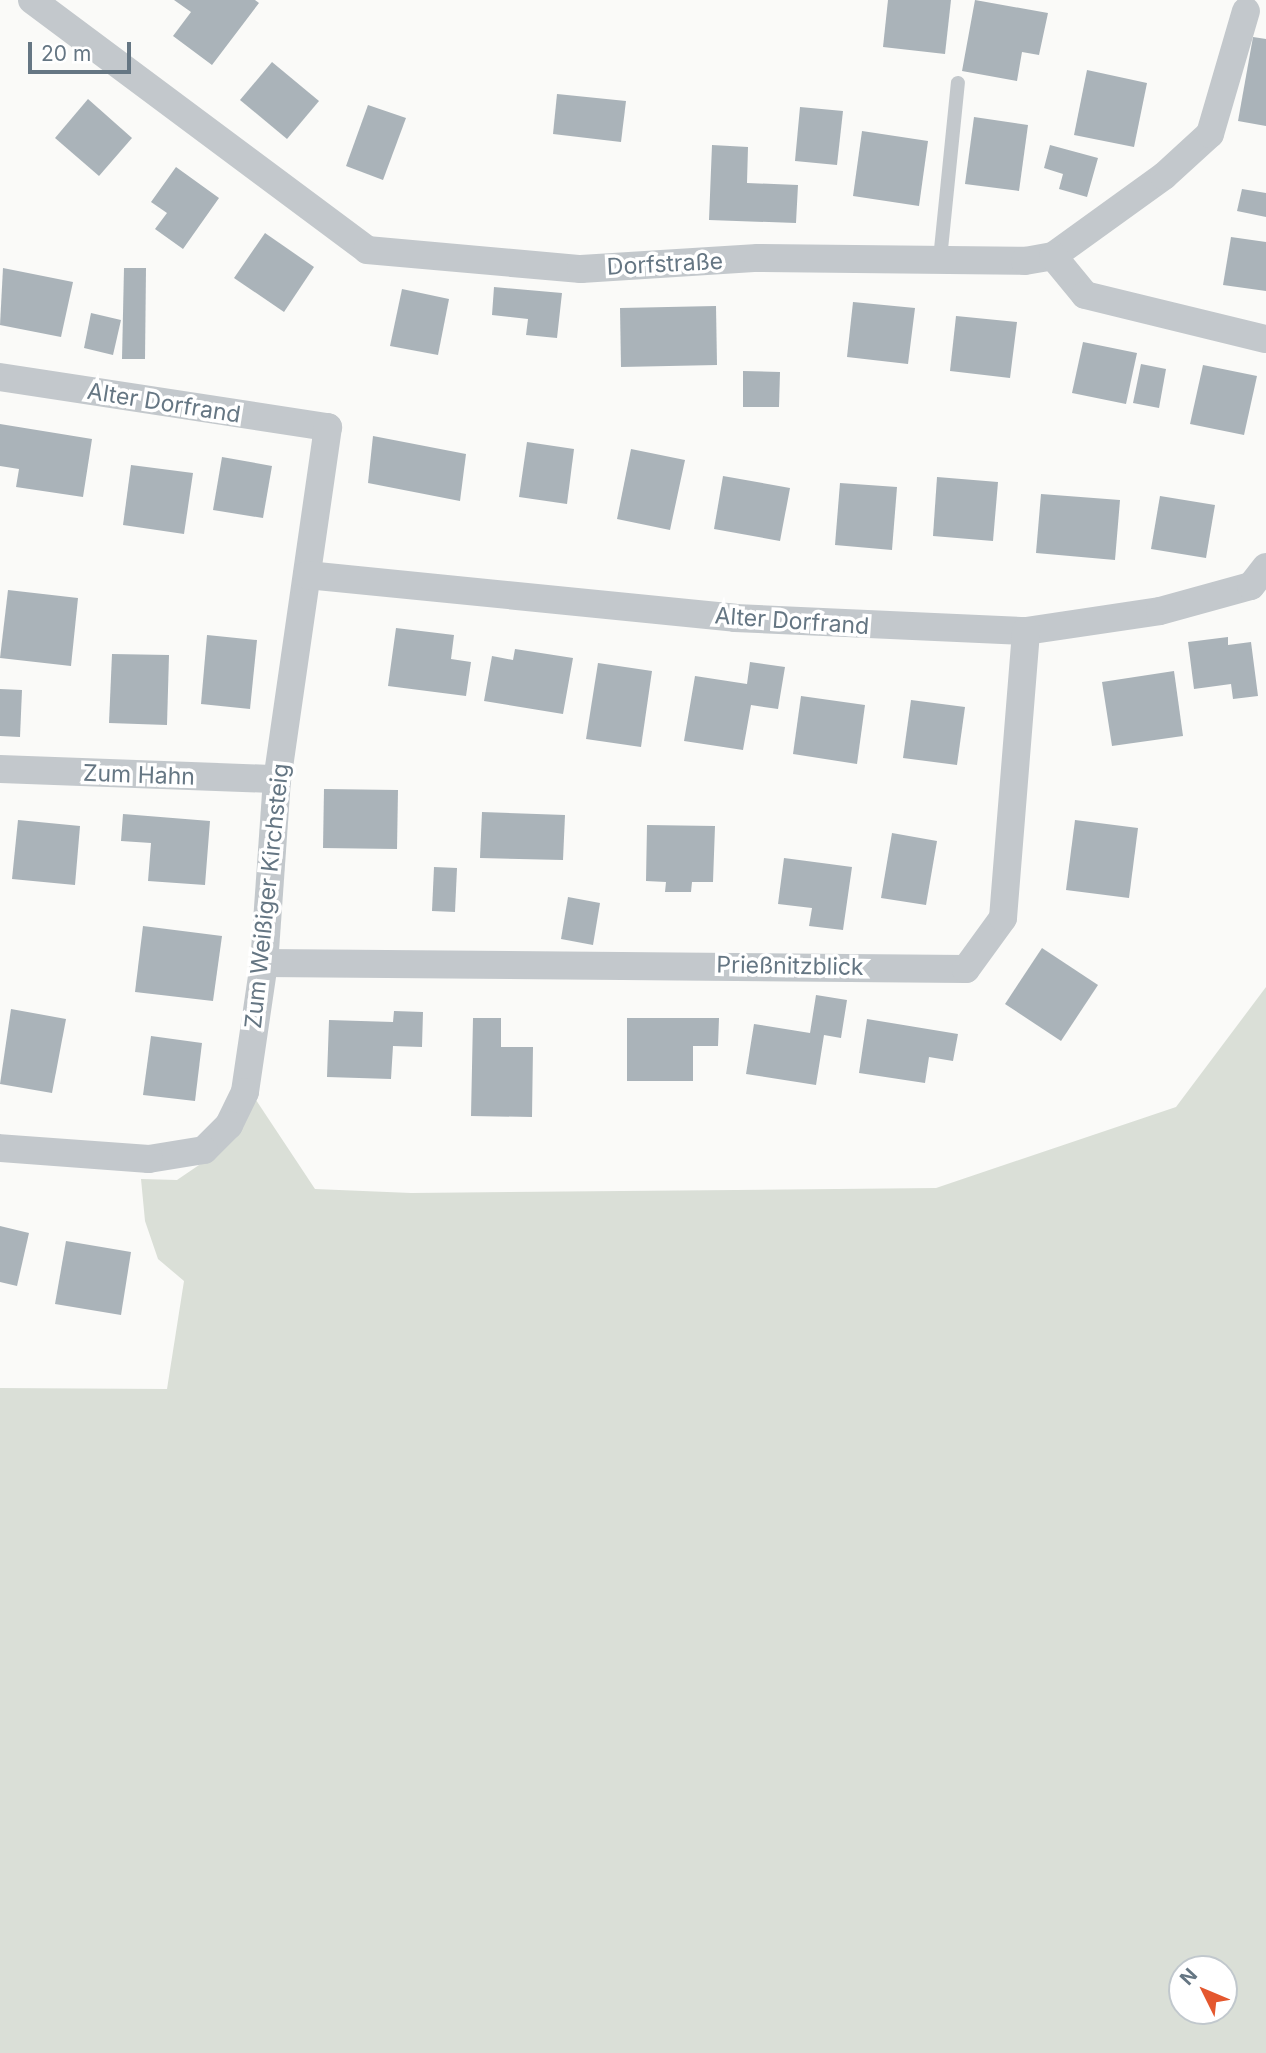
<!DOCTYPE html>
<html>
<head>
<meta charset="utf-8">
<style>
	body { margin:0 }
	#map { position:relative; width:1266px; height:2053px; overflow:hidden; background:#fafaf8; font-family:Inter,sans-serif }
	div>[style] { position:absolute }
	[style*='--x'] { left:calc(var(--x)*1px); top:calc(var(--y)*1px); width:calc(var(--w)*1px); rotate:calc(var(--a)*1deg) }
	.green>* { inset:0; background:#dadfd7 }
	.building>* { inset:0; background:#aab3b9 }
	.service>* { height:14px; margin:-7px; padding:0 7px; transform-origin:7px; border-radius:7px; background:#c3c8cc }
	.minor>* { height:28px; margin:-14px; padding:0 14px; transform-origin:14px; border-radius:14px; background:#c3c8cc }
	span { translate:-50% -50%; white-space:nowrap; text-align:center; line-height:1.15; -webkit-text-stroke:7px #fff; paint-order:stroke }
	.street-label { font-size:23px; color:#657683 }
	.north { position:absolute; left:1168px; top:1955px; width:70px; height:70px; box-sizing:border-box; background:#fff; border:2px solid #c1c8cd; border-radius:50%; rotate:313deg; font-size:19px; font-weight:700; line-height:28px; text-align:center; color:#657683 }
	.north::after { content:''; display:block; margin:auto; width:24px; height:32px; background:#e4572e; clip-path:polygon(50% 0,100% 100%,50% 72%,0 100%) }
	.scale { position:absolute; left:28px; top:42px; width:103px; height:32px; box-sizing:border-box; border:4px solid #657683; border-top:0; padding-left:9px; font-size:21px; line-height:24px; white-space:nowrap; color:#657683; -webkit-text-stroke:5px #fff; paint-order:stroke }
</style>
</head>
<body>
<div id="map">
	<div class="green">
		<div style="clip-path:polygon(evenodd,1266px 987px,1266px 2053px,0 2053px,0 1388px,167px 1389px,184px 1281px,158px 1259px,145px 1221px,141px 1179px,177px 1180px,224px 1148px,256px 1100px,315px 1189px,411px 1193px,936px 1188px,1176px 1107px,1266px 987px,1182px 1969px,1224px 1969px,1224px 2011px,1182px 2011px,1182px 1969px)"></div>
	</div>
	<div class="building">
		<div style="clip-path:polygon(174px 0,255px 0,259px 3px,212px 65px,173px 36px,191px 12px)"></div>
		<div style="clip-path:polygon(888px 0,951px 0,945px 54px,883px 47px)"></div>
		<div style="clip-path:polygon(975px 0,1048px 13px,1039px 55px,1022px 52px,1017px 81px,962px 71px)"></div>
		<div style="clip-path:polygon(1253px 37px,1266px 39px,1266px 126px,1238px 121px)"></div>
		<div style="clip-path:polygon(272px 62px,319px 101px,287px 139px,240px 100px)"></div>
		<div style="clip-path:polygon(1087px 70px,1147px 83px,1134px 147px,1074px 135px)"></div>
		<div style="clip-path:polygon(557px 94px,626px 101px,621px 142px,553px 134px)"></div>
		<div style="clip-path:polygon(88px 99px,132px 138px,99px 176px,55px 138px)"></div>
		<div style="clip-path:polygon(368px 105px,406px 118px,383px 180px,346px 166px)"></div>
		<div style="clip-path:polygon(800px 107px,843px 111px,837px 165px,795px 161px)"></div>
		<div style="clip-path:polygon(974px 117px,1028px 125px,1019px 191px,965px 184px)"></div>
		<div style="clip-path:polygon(862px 131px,928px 141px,919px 206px,853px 196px)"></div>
		<div style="clip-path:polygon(712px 145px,748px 147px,747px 183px,798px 185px,796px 223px,709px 220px)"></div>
		<div style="clip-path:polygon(1050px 145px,1098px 158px,1087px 197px,1059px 189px,1063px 174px,1044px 168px)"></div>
		<div style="clip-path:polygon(176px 167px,219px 198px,183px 249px,155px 229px,167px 213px,151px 202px)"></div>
		<div style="clip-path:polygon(1242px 189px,1266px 193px,1266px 217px,1237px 211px)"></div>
		<div style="clip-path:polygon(265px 233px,314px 267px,284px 312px,234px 278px)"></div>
		<div style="clip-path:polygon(1231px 237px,1266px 242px,1266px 291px,1223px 285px)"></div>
		<div style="clip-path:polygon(3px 268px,73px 282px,61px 337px,0 325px)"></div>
		<div style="clip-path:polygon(124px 268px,146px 268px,145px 359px,122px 359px)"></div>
		<div style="clip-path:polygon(494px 287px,562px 293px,557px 338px,526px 335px,528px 319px,492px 315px)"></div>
		<div style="clip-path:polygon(402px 289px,449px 299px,438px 355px,390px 346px)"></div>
		<div style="clip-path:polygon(853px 302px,915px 308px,908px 364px,847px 357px)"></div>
		<div style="clip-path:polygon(716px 306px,717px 365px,621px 367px,620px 308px)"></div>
		<div style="clip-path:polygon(91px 313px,121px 320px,113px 355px,84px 348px)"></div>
		<div style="clip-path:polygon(956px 316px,1017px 322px,1010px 378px,950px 371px)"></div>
		<div style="clip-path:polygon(1083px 342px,1137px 353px,1126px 404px,1072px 393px)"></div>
		<div style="clip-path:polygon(1141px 364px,1166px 369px,1159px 408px,1133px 403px)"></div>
		<div style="clip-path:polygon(1203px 365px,1257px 376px,1244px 435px,1190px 424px)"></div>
		<div style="clip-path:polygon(743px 371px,780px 372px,779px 407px,743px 407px)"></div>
		<div style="clip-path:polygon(0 424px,92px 439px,83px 497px,16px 487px,19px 469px,0 466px)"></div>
		<div style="clip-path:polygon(373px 436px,466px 454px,460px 501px,368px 483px)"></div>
		<div style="clip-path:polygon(527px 442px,574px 449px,567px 504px,519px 497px)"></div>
		<div style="clip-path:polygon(631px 449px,685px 460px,670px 530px,617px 519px)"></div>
		<div style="clip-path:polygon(222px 457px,272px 466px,263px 518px,213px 510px)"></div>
		<div style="clip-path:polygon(131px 465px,193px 473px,184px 534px,123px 525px)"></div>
		<div style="clip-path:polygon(723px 476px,790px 488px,780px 541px,714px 529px)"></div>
		<div style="clip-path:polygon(937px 477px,998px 482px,993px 541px,933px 536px)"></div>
		<div style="clip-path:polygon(840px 483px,897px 487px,892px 550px,835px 545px)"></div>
		<div style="clip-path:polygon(1041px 494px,1120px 500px,1115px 560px,1036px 553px)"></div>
		<div style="clip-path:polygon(1160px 496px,1215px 505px,1206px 558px,1151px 549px)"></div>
		<div style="clip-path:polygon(8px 590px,78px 598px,71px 666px,0 658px)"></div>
		<div style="clip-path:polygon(396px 628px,454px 635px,451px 659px,471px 662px,466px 696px,388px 686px)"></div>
		<div style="clip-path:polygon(207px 635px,257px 640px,250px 709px,201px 704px)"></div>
		<div style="clip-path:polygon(1228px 637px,1228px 645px,1251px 642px,1258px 696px,1233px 699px,1231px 684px,1194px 689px,1188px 642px)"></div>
		<div style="clip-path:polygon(515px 649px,573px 658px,563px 714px,484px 701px,492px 656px,513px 660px)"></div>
		<div style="clip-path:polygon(112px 654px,169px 655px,167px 725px,109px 723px)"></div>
		<div style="clip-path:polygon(750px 662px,785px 667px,778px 709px,751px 705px,743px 750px,684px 741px,695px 676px,747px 684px)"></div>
		<div style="clip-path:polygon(598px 663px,652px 671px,641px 747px,586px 739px)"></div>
		<div style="clip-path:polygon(1174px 671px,1183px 736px,1112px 746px,1102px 682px)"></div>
		<div style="clip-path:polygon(0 689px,22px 690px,20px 737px,0 736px)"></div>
		<div style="clip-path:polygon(801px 696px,865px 705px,857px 764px,793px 754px)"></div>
		<div style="clip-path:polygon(911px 700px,965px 707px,957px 765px,903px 758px)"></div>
		<div style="clip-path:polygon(324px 789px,398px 790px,397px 849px,323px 848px)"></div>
		<div style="clip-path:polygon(482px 812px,565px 815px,563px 860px,480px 858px)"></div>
		<div style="clip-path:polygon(123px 814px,210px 821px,205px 885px,148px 881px,151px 843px,121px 841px)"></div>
		<div style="clip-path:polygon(18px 820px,80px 826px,75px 885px,12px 879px)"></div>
		<div style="clip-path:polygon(1075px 820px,1138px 828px,1129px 898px,1066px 890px)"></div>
		<div style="clip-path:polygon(647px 825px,715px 826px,713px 882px,692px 882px,691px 892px,665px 892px,666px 882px,646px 881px)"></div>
		<div style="clip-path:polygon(892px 833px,937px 841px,926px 905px,881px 898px)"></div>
		<div style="clip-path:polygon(784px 858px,852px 867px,843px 930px,809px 926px,812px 908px,778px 904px)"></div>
		<div style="clip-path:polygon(434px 867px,457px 868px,455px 912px,432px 911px)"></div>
		<div style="clip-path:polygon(568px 897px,600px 903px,593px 945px,561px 939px)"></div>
		<div style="clip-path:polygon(143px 926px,222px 936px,213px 1001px,135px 992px)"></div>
		<div style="clip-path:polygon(1042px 948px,1098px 985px,1061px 1041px,1005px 1004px)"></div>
		<div style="clip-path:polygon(816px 995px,847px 1000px,841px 1038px,824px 1035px,816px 1085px,746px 1074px,754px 1024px,810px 1033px)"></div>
		<div style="clip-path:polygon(11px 1009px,66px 1019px,52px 1093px,0 1084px)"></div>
		<div style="clip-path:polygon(394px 1011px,423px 1012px,422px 1047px,393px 1046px,391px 1079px,327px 1077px,329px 1020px,393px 1022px)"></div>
		<div style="clip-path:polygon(473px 1018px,501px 1018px,501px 1047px,533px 1047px,532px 1117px,471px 1116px)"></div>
		<div style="clip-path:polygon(627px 1018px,719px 1018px,718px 1046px,693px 1046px,693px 1081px,627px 1081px)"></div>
		<div style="clip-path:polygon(867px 1019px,958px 1034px,953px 1061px,929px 1057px,925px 1083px,859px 1073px)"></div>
		<div style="clip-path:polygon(151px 1036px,202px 1043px,195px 1101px,143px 1095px)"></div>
		<div style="clip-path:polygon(0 1226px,29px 1233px,17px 1286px,0 1282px)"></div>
		<div style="clip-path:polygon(66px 1241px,131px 1252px,121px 1315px,55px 1304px)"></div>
	</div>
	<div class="service">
		<div style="--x:940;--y:259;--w:177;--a:-84.2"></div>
	</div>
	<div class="minor">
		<div style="--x:32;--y:0;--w:418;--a:36.7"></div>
		<div style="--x:367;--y:250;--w:215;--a:5.1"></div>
		<div style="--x:581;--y:269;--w:177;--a:-3.6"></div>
		<div style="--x:758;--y:258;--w:267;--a:0.6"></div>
		<div style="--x:1025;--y:261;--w:28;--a:-10"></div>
		<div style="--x:1053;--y:256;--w:137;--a:-35.8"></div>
		<div style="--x:1164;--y:176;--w:62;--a:-42.4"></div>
		<div style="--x:1210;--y:134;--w:128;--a:-73.7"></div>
		<div style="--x:1053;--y:256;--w:50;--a:50.6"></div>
		<div style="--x:1085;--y:295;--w:186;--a:13.7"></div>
		<div style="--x:0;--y:377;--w:332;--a:8.7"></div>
		<div style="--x:328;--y:427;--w:356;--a:98.2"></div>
		<div style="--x:277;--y:779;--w:184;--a:94"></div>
		<div style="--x:264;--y:963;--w:130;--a:98.4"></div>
		<div style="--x:245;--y:1092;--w:37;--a:116"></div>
		<div style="--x:229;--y:1125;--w:35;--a:135"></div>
		<div style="--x:204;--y:1150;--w:56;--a:170.7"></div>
		<div style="--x:149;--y:1159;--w:149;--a:-175.8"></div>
		<div style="--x:307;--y:575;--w:430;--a:5.7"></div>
		<div style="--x:735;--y:618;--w:291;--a:2.6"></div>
		<div style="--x:1026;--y:631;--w:135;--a:-8.5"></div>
		<div style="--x:1160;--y:611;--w:94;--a:-15.4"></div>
		<div style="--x:1251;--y:586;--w:24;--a:-52"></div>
		<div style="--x:0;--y:769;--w:277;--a:2.1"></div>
		<div style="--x:264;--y:963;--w:702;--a:0.49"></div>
		<div style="--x:966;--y:969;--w:63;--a:-54"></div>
		<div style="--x:1003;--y:918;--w:288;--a:-85.4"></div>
	</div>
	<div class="street-label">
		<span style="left:665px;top:264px;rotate:-3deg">Dorfstraße</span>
		<span style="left:164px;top:403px;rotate:9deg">Alter Dorfrand</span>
		<span style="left:792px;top:621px;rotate:4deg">Alter Dorfrand</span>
		<span style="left:139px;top:775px;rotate:2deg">Zum Hahn</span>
		<span style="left:267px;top:896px;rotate:-84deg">Zum Weißiger Kirchsteig</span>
		<span style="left:790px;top:966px;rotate:1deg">Prießnitzblick</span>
	</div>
	<div class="north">N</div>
	<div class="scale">20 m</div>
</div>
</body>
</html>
